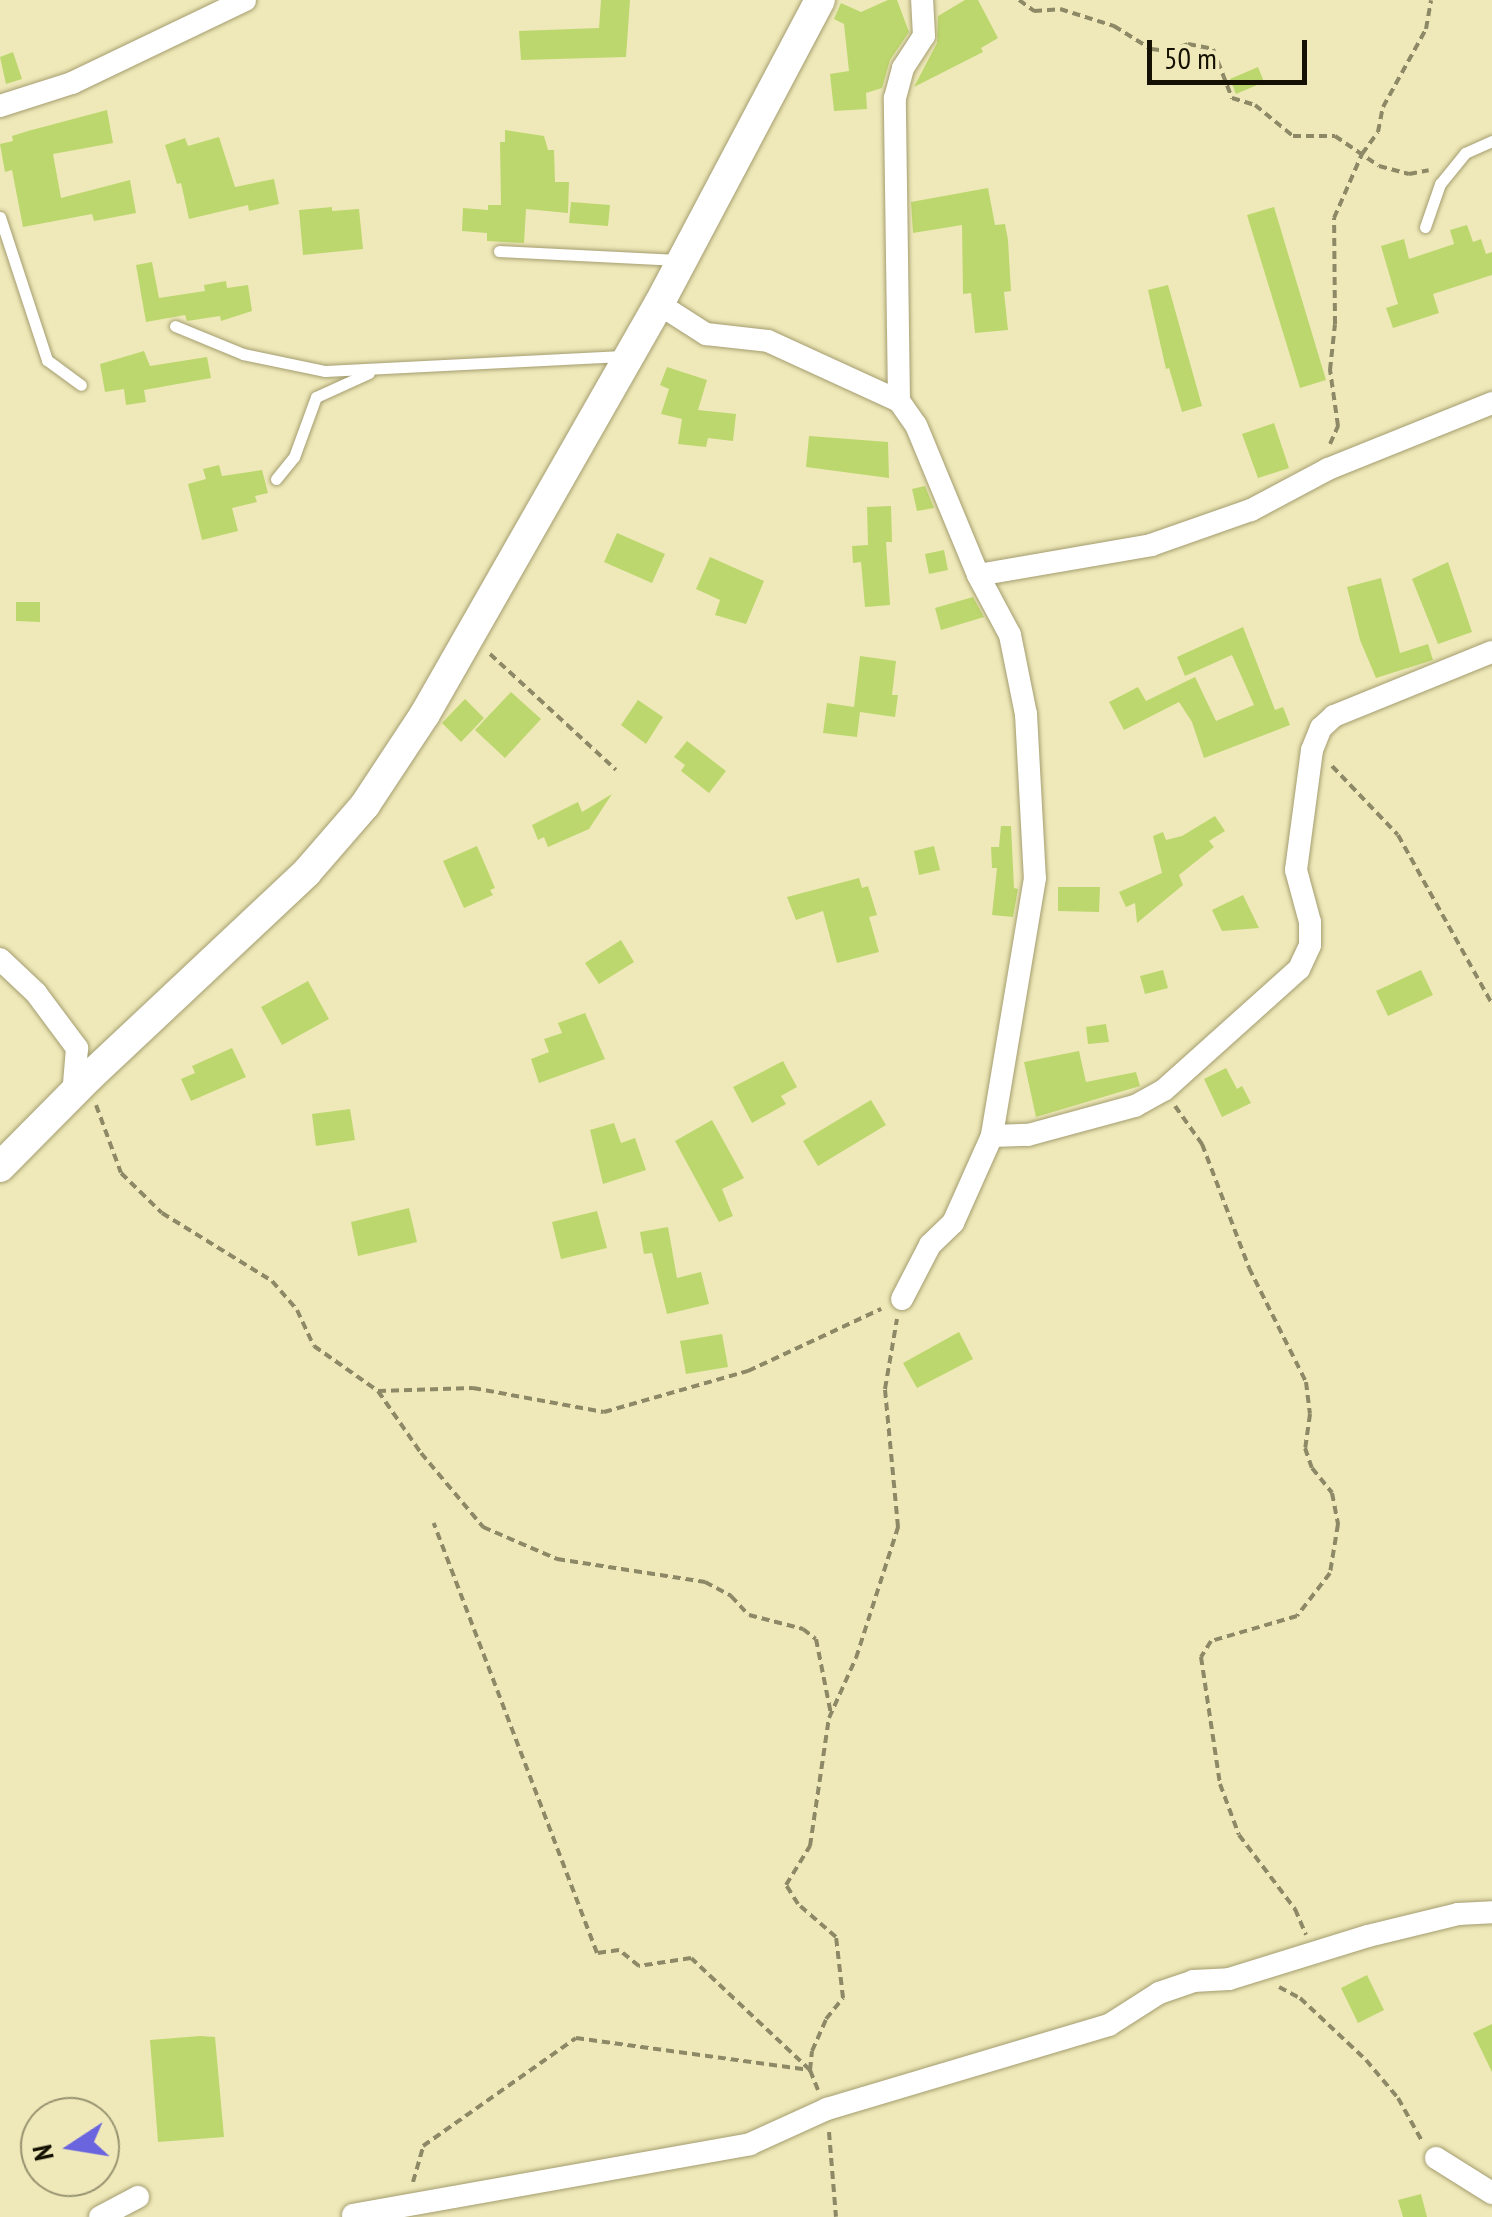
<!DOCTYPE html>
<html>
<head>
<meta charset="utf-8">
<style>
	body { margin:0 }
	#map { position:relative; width:1492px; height:2217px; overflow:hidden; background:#efe9b9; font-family:"PT Sans Narrow",sans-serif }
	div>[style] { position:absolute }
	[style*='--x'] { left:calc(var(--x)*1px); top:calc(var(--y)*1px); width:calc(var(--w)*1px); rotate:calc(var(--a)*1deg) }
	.building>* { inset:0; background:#bcd76d }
	.path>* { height:4px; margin-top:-2px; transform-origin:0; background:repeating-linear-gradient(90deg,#8d8967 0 8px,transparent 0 13px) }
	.roads { filter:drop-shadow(0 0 2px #a49d70) drop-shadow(0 0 2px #a49d70) }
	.lane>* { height:11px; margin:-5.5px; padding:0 5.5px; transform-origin:5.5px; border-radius:5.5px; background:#fff }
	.street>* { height:22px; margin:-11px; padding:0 11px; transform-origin:11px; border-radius:11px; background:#fff }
	.secondary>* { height:30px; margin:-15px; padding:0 15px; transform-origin:15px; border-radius:15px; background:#fff }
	span { translate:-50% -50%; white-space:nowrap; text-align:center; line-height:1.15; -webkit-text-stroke:8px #efe9b9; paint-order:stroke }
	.north { position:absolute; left:20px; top:2097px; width:100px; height:100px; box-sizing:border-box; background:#efe9b9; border:2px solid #979370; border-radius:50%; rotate:258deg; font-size:28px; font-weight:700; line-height:40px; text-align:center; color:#141102 }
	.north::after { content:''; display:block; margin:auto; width:35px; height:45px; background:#6a65df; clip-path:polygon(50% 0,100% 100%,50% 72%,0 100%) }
	.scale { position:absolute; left:1147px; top:40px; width:160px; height:45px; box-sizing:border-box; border:5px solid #141102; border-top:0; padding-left:12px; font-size:30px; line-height:35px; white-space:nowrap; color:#141102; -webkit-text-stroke:8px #efe9b9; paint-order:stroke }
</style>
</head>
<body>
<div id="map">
	<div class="building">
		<div style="clip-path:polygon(601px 0,630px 0,626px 57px,521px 60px,519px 31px,599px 28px)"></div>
		<div style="clip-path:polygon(888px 0,897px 0,909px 32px,890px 60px,882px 88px,866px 93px,867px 109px,834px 111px,830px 74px,849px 71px,844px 24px,834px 19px,841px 3px,861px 12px)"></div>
		<div style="clip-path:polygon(965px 0,978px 0,998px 38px,981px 48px,983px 52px,914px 87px,937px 43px,938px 16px)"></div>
		<div style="clip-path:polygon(13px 52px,22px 79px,6px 84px,0 57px)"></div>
		<div style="clip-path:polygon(1258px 67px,1264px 82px,1236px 94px,1230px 79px)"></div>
		<div style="clip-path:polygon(107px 110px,113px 143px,53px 154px,61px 198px,130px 180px,136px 213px,94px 221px,92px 214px,23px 227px,12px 170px,5px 172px,0 144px,13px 141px,12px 136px,28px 131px)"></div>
		<div style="clip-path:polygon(505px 130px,544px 136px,548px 150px,554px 150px,555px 182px,569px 182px,568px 213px,526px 209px,524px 243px,487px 241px,487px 233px,462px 231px,463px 208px,488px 210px,488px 205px,501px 205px,500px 142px,505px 142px)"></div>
		<div style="clip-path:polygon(219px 137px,235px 187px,274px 179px,279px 204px,249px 211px,248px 205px,189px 219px,181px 183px,177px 184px,165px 145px,185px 138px,188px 146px)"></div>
		<div style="clip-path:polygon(988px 188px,995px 225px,1005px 224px,1008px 240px,1011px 291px,1004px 292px,1008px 330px,975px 333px,971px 293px,963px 294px,962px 225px,913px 233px,911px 202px)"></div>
		<div style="clip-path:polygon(571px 202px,610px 205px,608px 226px,569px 223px)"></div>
		<div style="clip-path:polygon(332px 207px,332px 211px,359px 209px,363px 249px,303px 255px,299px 210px)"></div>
		<div style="clip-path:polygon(1274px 207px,1326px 380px,1300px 388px,1247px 215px)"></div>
		<div style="clip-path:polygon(1467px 225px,1473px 242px,1481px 239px,1486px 254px,1492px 252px,1492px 275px,1433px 294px,1439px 313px,1393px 328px,1386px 308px,1398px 304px,1381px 246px,1404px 239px,1409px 259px,1454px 244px,1450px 230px)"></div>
		<div style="clip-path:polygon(152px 262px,159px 298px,205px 291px,204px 285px,226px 281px,227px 288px,248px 285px,252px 311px,221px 321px,220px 316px,187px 321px,185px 315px,146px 322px,136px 265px)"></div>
		<div style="clip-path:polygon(1168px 285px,1202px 406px,1182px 412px,1169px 368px,1166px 369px,1148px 290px)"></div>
		<div style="clip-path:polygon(144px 351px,150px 366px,207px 357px,211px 378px,144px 390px,146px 402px,126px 405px,124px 389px,105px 392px,100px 364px)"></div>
		<div style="clip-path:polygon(667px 367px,707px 380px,698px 410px,736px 414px,733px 441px,708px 438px,706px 447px,678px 444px,682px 419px,661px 414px,669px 389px,660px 385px)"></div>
		<div style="clip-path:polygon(1274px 423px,1289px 468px,1258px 478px,1242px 434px)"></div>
		<div style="clip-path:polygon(809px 436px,888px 442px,889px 478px,806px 467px)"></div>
		<div style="clip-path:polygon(219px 465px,222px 476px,262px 470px,268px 493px,255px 496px,257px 502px,232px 508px,238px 531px,202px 540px,188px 484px,206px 479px,203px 469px)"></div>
		<div style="clip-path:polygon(925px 486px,934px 508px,917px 511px,912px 489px)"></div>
		<div style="clip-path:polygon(891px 506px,892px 542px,886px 542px,890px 605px,865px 607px,861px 562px,853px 563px,852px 546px,868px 545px,867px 507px)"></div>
		<div style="clip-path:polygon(617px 533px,665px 554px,652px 583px,604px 562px)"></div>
		<div style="clip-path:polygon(944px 550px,948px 570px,929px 574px,925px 554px)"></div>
		<div style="clip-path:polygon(710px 557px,764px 581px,746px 624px,715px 615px,720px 600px,696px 589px)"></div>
		<div style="clip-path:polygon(1448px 562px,1472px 632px,1438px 644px,1412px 579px)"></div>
		<div style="clip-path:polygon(1381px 578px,1400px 653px,1428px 644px,1433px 660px,1376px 678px,1360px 640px,1347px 587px)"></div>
		<div style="clip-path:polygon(973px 597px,984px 617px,941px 630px,935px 608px)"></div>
		<div style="clip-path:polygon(16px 602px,40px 602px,40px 622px,16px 621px)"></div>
		<div style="clip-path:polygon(1243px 627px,1275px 710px,1283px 707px,1290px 725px,1204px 758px,1192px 722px,1179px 702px,1124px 730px,1109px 702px,1138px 687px,1146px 701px,1195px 677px,1216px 721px,1254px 705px,1232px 655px,1185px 676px,1177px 657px)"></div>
		<div style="clip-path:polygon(860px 656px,896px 661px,892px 695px,898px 695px,895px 717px,860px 712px,857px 737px,823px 733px,827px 703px,854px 707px)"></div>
		<div style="clip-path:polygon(511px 692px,541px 719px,505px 758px,475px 730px)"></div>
		<div style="clip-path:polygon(465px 699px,484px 718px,461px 742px,442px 723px)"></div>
		<div style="clip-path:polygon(638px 700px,663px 717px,646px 744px,621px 725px)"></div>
		<div style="clip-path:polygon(687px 741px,726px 771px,709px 793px,681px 771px,685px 765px,674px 757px)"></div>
		<div style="clip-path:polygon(612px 794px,589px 829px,548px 847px,544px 837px,538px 840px,532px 825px,578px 802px,582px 812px)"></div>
		<div style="clip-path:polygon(1215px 816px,1225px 831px,1209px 841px,1214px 847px,1179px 875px,1183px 885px,1137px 923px,1135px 903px,1126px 907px,1119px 892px,1162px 873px,1153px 836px,1163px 832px,1166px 840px,1182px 836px)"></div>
		<div style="clip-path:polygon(1001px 826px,1011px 826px,1014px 888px,1018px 889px,1013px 917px,992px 915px,997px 868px,992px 868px,991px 847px,999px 847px)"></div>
		<div style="clip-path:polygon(477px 846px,495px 888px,490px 890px,493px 895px,464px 908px,443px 861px)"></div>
		<div style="clip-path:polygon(934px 846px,940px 870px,919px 875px,914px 851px)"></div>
		<div style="clip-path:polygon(859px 878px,862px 888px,868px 886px,877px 915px,869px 917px,879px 952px,837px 963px,823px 911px,796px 920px,787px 897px)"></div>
		<div style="clip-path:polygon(1058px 887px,1100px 887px,1099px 912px,1058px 911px)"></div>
		<div style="clip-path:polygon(1243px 895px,1259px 928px,1222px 931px,1212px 910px)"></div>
		<div style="clip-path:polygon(621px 940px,634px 962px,599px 984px,585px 963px)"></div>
		<div style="clip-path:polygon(1163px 970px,1168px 988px,1145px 994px,1140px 976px)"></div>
		<div style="clip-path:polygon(1421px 970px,1433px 995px,1388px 1016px,1376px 991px)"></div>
		<div style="clip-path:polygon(308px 981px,329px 1019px,282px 1045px,261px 1007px)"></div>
		<div style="clip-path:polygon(585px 1013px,605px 1059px,539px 1083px,531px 1059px,549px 1052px,544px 1039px,562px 1033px,558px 1023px)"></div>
		<div style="clip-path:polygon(1106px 1024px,1109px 1042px,1088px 1044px,1086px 1027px)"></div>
		<div style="clip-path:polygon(232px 1048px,246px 1077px,191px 1101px,181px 1079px,195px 1073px,192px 1066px)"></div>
		<div style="clip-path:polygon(1079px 1051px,1086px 1082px,1136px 1072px,1140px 1086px,1036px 1117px,1024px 1062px)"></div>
		<div style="clip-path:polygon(783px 1061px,797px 1087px,781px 1096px,786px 1104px,752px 1123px,733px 1087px)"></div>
		<div style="clip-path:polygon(1226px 1068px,1237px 1089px,1242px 1086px,1251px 1103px,1222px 1117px,1204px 1079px)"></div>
		<div style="clip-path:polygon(871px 1100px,886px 1125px,818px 1166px,803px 1141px)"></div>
		<div style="clip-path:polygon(350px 1109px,355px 1140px,316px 1146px,312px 1114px)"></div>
		<div style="clip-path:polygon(712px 1120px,744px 1178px,722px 1189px,733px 1216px,719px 1222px,675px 1141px)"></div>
		<div style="clip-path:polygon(614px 1123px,621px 1143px,635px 1138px,646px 1170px,603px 1184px,590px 1130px)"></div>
		<div style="clip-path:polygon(409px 1208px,417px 1242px,358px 1256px,351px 1222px)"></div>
		<div style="clip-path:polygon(597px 1211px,607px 1248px,561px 1259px,552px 1222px)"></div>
		<div style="clip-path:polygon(668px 1227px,677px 1278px,701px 1272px,709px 1304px,667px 1314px,652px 1253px,644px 1254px,640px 1232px)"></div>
		<div style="clip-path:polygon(959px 1332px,973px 1359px,917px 1388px,903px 1363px)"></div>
		<div style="clip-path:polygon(722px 1334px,728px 1367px,686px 1374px,680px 1341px)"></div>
		<div style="clip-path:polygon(1367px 1975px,1384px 2010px,1358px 2023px,1341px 1988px)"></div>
		<div style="clip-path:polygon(1492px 2024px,1492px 2072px,1473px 2033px)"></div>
		<div style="clip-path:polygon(200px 2036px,215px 2037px,224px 2137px,158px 2142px,150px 2040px)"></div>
		<div style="clip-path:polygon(1421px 2194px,1427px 2217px,1403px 2217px,1398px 2200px)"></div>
	</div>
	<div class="path">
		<div style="--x:1019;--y:0;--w:19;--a:36"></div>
		<div style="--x:1034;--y:11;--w:26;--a:-4"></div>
		<div style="--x:1060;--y:9;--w:57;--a:17.5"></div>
		<div style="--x:1114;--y:26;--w:44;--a:31.9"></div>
		<div style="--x:1151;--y:49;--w:17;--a:7"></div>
		<div style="--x:1168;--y:51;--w:21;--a:-19"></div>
		<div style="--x:1188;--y:44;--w:25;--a:11"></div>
		<div style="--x:1213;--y:49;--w:53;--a:68.8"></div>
		<div style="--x:1232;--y:98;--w:24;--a:17"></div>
		<div style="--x:1255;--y:105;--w:49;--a:39.2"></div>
		<div style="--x:1293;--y:136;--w:42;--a:0"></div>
		<div style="--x:1335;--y:136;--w:53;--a:34.3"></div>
		<div style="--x:1379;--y:166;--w:31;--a:15"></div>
		<div style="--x:1409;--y:174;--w:20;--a:-11"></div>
		<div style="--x:1330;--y:444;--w:20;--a:-66"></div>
		<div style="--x:1338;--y:426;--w:57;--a:-98.1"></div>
		<div style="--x:1330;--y:370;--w:46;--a:-83.8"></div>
		<div style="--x:1335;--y:324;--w:106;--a:-90.5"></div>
		<div style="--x:1334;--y:218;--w:70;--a:-66.4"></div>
		<div style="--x:1362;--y:154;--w:27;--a:-54"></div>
		<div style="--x:1378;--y:132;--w:25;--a:-79"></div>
		<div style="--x:1383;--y:107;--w:89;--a:-61.1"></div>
		<div style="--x:1426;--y:29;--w:29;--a:-80"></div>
		<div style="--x:490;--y:654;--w:171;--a:42.6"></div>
		<div style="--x:1332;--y:766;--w:95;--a:46.3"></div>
		<div style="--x:1398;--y:835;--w:193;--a:60.9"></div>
		<div style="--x:96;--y:1105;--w:72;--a:69.8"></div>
		<div style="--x:121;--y:1173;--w:57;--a:44.3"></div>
		<div style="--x:162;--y:1213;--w:129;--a:31.7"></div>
		<div style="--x:272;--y:1281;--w:38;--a:49"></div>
		<div style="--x:297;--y:1310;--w:40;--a:65"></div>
		<div style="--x:314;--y:1346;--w:78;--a:35.1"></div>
		<div style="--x:378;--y:1391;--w:95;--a:-1.8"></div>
		<div style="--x:473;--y:1388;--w:133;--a:10.4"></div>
		<div style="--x:604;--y:1412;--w:150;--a:-15.9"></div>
		<div style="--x:748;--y:1371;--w:147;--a:-25"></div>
		<div style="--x:1175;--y:1106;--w:47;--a:54.6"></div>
		<div style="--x:1202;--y:1144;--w:133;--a:69.2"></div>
		<div style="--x:1249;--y:1268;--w:127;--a:63.4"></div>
		<div style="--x:1306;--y:1382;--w:32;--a:83"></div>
		<div style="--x:1310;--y:1414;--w:34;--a:98"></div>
		<div style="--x:1305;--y:1448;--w:21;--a:71"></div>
		<div style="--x:1312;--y:1468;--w:32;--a:51"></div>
		<div style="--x:1332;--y:1493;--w:32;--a:79"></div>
		<div style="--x:1338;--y:1524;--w:50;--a:99.3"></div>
		<div style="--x:1330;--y:1573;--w:54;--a:127.5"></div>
		<div style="--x:1297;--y:1616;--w:90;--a:163.8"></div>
		<div style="--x:1211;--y:1641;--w:19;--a:122"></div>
		<div style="--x:1201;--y:1657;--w:128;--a:81.5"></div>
		<div style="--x:1220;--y:1784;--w:54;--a:69.6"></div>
		<div style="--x:1239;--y:1835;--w:93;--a:52.9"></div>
		<div style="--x:1295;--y:1909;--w:28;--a:67"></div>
		<div style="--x:378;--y:1391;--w:75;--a:55.3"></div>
		<div style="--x:421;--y:1453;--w:97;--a:50"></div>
		<div style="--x:483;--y:1527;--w:81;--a:23.4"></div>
		<div style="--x:557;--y:1559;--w:150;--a:8.8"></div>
		<div style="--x:705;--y:1582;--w:30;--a:28"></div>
		<div style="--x:731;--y:1596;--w:26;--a:47"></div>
		<div style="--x:749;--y:1615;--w:56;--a:14.5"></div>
		<div style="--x:803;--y:1629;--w:16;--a:38"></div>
		<div style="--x:816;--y:1639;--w:76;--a:78.7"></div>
		<div style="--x:1279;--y:1987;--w:24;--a:28"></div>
		<div style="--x:1300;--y:1998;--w:91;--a:43.2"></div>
		<div style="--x:1366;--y:2060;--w:50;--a:49.9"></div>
		<div style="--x:1398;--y:2098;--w:51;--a:60.9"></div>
		<div style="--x:818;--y:2090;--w:22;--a:-112"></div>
		<div style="--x:810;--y:2070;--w:19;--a:-84"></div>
		<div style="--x:812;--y:2051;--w:35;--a:-66"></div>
		<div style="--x:826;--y:2019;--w:27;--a:-51"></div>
		<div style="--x:843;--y:1998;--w:61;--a:-96.5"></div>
		<div style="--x:836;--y:1937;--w:50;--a:-139"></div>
		<div style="--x:798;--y:1904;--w:22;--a:-122"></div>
		<div style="--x:786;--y:1885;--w:46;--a:-58.4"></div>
		<div style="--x:810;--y:1846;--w:129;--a:-81.6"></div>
		<div style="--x:829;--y:1718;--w:66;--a:-65.8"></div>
		<div style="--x:856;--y:1658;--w:138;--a:-72.2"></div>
		<div style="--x:898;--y:1527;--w:139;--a:-95.4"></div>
		<div style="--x:885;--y:1389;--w:71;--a:-80.3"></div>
		<div style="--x:829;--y:2132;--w:85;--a:85.3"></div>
		<div style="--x:413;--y:2182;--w:37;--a:-74"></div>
		<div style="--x:423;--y:2146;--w:187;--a:-35.2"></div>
		<div style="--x:576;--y:2038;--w:236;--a:7.8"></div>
		<div style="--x:810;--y:2070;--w:163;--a:-136.7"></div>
		<div style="--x:691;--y:1958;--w:53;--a:171.3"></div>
		<div style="--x:639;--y:1966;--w:26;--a:-141"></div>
		<div style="--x:619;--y:1950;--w:22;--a:172"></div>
		<div style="--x:597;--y:1953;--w:460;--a:-110.8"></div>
	</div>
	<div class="roads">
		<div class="lane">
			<div style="--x:0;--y:217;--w:151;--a:71.8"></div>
			<div style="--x:47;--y:360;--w:42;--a:36.3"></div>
			<div style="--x:1425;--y:227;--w:46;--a:-70.8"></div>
			<div style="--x:1440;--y:184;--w:40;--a:-51"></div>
			<div style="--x:1465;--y:153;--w:30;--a:-24"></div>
			<div style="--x:499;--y:251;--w:179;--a:2.9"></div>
			<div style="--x:175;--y:326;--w:74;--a:22.4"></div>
			<div style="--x:243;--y:354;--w:84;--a:11.7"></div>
			<div style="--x:325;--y:371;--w:298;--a:-2.9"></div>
			<div style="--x:276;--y:479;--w:28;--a:-51"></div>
			<div style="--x:294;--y:457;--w:64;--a:-69.9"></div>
			<div style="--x:316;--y:397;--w:58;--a:-24.4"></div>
		</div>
		<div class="street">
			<div style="--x:0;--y:106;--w:76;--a:-17.7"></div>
			<div style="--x:72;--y:83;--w:192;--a:-25.6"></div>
			<div style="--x:659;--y:304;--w:56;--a:32.6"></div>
			<div style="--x:706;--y:334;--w:62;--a:6.4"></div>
			<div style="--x:768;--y:341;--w:144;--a:24.6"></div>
			<div style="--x:899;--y:401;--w:29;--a:55"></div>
			<div style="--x:916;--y:425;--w:162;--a:67.5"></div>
			<div style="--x:978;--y:575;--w:68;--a:61.9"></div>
			<div style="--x:1010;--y:635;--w:81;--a:78.6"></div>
			<div style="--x:1026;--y:714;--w:164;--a:86.9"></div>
			<div style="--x:1035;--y:878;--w:262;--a:99.5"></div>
			<div style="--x:899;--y:401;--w:303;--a:-90.8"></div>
			<div style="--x:895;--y:98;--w:31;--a:-75"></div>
			<div style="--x:903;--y:68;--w:38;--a:-57"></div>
			<div style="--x:924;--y:36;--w:36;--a:-93"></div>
			<div style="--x:978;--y:575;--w:176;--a:-9.8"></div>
			<div style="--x:1151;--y:545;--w:106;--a:-19.3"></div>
			<div style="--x:1251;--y:510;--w:87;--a:-28"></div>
			<div style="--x:1328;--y:469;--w:177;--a:-21.9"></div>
			<div style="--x:0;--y:959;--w:50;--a:43.4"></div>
			<div style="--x:36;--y:993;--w:69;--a:53.3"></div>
			<div style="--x:77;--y:1048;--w:48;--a:94.8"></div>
			<div style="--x:902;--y:1299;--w:61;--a:-62.6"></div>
			<div style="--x:930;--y:1245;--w:32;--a:-44"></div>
			<div style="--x:953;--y:1223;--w:95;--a:-65.9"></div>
			<div style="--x:992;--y:1136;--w:36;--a:-2"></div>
			<div style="--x:1028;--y:1135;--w:111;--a:-15.2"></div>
			<div style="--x:1135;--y:1106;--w:33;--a:-29"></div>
			<div style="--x:1164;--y:1090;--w:181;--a:-41.9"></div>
			<div style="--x:1299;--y:969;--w:26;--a:-65"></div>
			<div style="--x:1310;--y:945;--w:23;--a:-90"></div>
			<div style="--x:1310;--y:922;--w:54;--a:-105.1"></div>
			<div style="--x:1296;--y:870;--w:121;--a:-82.4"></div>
			<div style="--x:1312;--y:750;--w:24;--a:-68"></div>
			<div style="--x:1321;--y:728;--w:18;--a:-43"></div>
			<div style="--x:1334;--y:716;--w:170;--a:-22.1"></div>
			<div style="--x:1436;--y:2158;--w:66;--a:32"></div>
			<div style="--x:353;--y:2215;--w:403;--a:-10.1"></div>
			<div style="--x:750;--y:2144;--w:85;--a:-24.4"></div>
			<div style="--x:827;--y:2109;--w:294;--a:-16.6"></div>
			<div style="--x:1109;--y:2025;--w:59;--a:-32.6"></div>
			<div style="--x:1159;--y:1993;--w:36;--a:-19"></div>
			<div style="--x:1193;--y:1981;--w:36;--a:-3"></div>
			<div style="--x:1229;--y:1979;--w:145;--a:-17.2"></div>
			<div style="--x:1368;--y:1936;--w:93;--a:-13.7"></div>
			<div style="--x:1458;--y:1914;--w:34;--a:-3"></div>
			<div style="--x:100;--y:2217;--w:43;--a:-27.8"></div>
		</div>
		<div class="secondary">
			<div style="--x:0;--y:1167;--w:127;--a:-45.3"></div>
			<div style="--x:89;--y:1077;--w:299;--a:-43.2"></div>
			<div style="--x:307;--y:872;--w:89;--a:-49.1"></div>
			<div style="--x:365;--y:805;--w:109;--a:-56.6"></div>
			<div style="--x:425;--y:714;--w:472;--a:-60.3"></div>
			<div style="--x:659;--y:304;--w:344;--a:-62.1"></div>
		</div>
	</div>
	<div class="north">N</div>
	<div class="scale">50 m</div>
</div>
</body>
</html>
